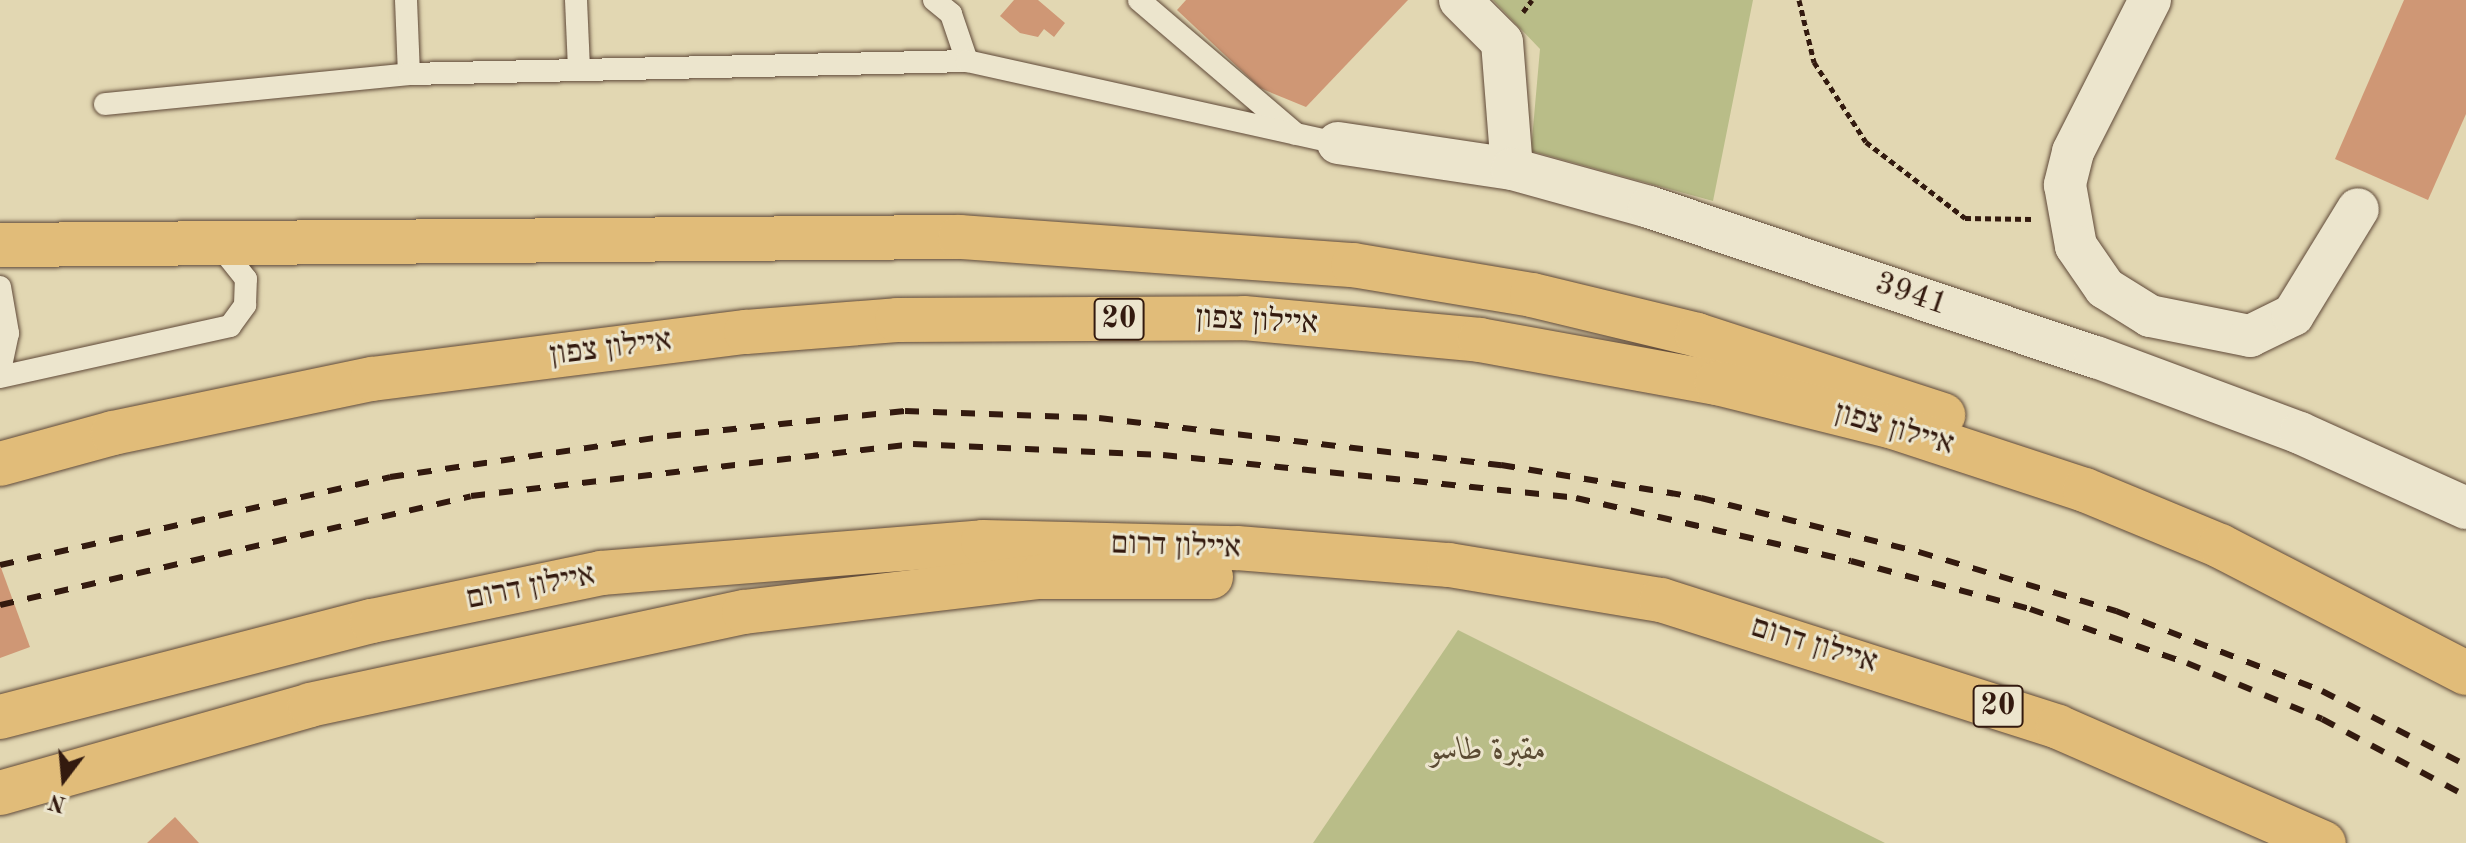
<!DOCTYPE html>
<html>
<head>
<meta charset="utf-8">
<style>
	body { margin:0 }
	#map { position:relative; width:2466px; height:843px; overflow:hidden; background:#e2d7b2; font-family:"Old Standard TT",Amiri,"Frank Ruhl Libre",serif }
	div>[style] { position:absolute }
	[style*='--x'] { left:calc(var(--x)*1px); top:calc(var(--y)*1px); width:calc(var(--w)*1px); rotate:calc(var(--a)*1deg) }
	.green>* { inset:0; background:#b9bd88 }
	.building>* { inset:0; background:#cf9775 }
	.path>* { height:5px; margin-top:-2.5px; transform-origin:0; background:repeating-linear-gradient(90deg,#331a0f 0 6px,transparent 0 10px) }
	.roads { filter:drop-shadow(0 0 2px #5f4938) drop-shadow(0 0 2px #5f4938) }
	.lane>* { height:22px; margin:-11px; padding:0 11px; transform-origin:11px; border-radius:11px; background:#ece5cd }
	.street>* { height:42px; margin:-21px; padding:0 21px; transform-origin:21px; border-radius:21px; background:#ece5cd }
	.highway>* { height:44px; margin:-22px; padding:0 22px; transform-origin:22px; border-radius:22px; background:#e1bc79 }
	.rail>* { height:6px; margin-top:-3px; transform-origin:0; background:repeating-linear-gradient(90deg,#331a0f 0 14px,transparent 0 28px) }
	span { translate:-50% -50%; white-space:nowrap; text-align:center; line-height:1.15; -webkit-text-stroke:6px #ece5cd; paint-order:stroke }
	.shield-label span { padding:2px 6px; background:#ece5cd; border:2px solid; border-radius:6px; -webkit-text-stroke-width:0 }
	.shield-label { font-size:30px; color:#331a0f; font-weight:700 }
	.street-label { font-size:32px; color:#331a0f }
	.park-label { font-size:32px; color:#5b4b33; font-style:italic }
	.north { position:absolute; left:24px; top:739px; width:80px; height:80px; -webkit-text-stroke:6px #ece5cd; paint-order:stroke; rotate:196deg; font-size:22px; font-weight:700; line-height:32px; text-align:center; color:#331a0f }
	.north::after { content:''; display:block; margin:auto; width:28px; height:36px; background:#331a0f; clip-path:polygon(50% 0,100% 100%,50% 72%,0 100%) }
</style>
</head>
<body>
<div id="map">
	<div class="green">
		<div style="clip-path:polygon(1493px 0,1753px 0,1713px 201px,1531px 151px,1540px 49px)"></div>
		<div style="clip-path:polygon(1458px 630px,1885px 843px,1313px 843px)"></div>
	</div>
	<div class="building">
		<div style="clip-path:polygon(1014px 0,1038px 0,1065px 23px,1054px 37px,1044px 29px,1038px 37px,1020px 33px,1000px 16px)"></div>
		<div style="clip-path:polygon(1186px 0,1408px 0,1306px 107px,1260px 88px,1177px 10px)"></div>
		<div style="clip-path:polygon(2404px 0,2466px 0,2466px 114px,2428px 200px,2335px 159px)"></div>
		<div style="clip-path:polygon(0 565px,30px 647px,0 658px)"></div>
		<div style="clip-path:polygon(175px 817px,199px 843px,147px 843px)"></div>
	</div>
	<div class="path">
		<div style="--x:1799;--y:0;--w:64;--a:76.4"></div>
		<div style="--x:1814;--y:62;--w:95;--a:57"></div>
		<div style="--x:1866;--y:142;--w:125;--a:37.5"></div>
		<div style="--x:1965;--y:218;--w:67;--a:0.9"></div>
		<div style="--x:1523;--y:12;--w:15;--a:-53"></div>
	</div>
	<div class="roads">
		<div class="lane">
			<div style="--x:406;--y:0;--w:74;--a:87.7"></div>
			<div style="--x:576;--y:0;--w:68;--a:87.5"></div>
			<div style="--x:934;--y:0;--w:22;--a:39"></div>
			<div style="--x:951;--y:14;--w:50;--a:71.2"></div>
			<div style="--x:1139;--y:0;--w:206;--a:40.5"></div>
			<div style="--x:105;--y:104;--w:305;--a:-5.6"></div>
			<div style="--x:409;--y:74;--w:558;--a:-1.33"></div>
			<div style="--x:967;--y:61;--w:380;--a:12.5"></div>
			<div style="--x:0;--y:287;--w:47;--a:80.1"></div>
			<div style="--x:8;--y:333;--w:40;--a:102"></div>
			<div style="--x:0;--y:377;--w:236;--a:-12.5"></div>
			<div style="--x:230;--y:326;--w:26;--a:-54"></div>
			<div style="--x:245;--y:305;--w:26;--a:-88"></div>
			<div style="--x:246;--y:279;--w:43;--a:-128.5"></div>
		</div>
		<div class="street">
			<div style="--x:1460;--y:0;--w:59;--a:45"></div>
			<div style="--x:1502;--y:42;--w:127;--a:85.5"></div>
			<div style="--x:2150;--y:0;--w:170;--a:116.9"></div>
			<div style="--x:2073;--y:152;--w:34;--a:104"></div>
			<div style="--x:2065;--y:185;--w:62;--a:79.8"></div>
			<div style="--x:2076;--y:246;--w:51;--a:55.4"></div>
			<div style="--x:2105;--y:288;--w:53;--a:31.9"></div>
			<div style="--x:2150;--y:316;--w:102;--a:11.3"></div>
			<div style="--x:2250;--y:336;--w:48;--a:-26"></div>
			<div style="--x:2293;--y:315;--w:124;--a:-58.5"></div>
			<div style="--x:1338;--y:143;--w:176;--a:8.5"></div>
			<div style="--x:1512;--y:169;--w:142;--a:15.5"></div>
			<div style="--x:1649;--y:207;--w:471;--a:18.6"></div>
			<div style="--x:2096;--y:357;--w:218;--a:20.4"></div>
			<div style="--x:2300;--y:433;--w:182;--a:24.3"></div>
		</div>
		<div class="highway">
			<div style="--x:0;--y:245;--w:960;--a:-0.48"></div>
			<div style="--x:960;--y:237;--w:394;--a:4.1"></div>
			<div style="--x:1353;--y:265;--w:181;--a:9.5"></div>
			<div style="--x:1532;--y:295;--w:170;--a:13.6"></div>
			<div style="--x:1697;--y:335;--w:259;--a:18"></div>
			<div style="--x:0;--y:464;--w:117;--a:-15.3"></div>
			<div style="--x:113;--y:433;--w:265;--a:-11.8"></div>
			<div style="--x:372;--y:379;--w:377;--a:-7.2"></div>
			<div style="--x:746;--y:332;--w:151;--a:-4.5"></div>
			<div style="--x:897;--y:320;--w:347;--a:-0.3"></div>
			<div style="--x:1244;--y:318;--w:237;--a:5.3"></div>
			<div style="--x:1480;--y:340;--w:241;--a:10.3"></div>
			<div style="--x:1717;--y:383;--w:178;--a:14"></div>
			<div style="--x:1890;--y:426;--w:205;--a:18.2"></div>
			<div style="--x:2085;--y:490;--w:146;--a:22.5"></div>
			<div style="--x:2220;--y:546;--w:277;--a:27.3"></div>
			<div style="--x:0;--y:717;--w:384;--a:-14.5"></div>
			<div style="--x:372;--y:621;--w:234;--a:-11.8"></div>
			<div style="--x:601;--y:573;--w:383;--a:-4.6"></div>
			<div style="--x:983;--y:542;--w:254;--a:1.4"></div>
			<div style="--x:1237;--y:548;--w:213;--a:4.6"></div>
			<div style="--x:1449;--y:565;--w:215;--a:9.4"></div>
			<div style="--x:1661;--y:600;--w:417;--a:17.7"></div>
			<div style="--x:2058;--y:727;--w:290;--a:23.6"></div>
			<div style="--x:0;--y:793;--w:322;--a:-15.8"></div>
			<div style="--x:310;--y:705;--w:444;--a:-12.1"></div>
			<div style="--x:744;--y:612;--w:297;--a:-6.8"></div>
			<div style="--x:1039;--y:577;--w:172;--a:0"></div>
		</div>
	</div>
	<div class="rail">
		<div style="--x:0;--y:565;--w:400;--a:-12.7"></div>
		<div style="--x:390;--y:477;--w:280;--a:-8.4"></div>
		<div style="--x:667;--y:436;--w:239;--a:-6"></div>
		<div style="--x:905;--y:411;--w:194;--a:2.1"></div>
		<div style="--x:1099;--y:418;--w:405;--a:6.7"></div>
		<div style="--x:1501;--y:465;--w:203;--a:9.4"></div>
		<div style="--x:1701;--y:498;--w:225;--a:13.9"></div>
		<div style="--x:1919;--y:552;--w:206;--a:16.7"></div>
		<div style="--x:2116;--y:611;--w:221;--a:21.2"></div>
		<div style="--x:2322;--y:691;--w:162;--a:27.2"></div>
		<div style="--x:0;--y:605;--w:483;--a:-13"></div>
		<div style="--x:471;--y:496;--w:445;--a:-6.7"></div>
		<div style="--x:913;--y:444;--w:250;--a:2.5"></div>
		<div style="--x:1163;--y:455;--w:415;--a:5.9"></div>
		<div style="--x:1576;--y:498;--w:282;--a:12.9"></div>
		<div style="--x:1851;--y:561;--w:185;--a:15"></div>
		<div style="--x:2030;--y:609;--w:166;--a:19"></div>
		<div style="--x:2187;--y:663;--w:146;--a:22.5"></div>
		<div style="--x:2322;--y:719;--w:163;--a:28.1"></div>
	</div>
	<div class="shield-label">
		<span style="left:1119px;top:319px">20</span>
		<span style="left:1998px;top:706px">20</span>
	</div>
	<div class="street-label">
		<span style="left:1911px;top:295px;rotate:19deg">3941</span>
		<span style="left:1257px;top:322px;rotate:3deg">איילון צפון</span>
		<span style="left:611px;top:349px;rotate:-7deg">איילון צפון</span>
		<span style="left:1894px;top:430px;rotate:16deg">איילון צפון</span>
		<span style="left:1176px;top:547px;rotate:2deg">איילון דרום</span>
		<span style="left:531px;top:588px;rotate:-11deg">איילון דרום</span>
		<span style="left:1814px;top:646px;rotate:17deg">איילון דרום</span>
	</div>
	<div class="park-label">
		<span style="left:1488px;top:751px">مقبرة طاسو</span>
	</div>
	<div class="north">N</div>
</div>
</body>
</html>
